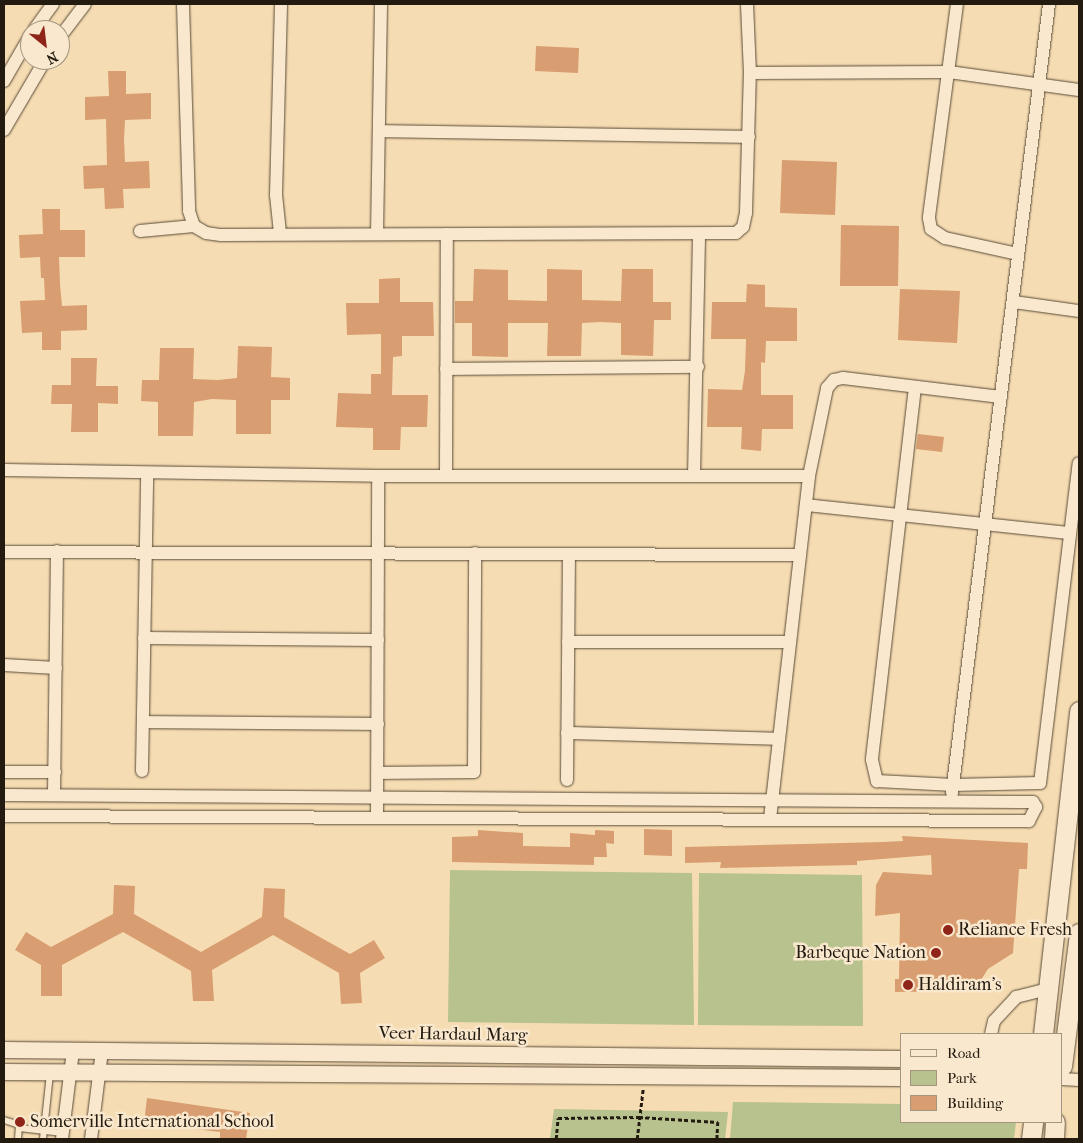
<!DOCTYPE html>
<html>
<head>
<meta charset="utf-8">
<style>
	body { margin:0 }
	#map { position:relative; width:1083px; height:1143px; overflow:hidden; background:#f6dcb2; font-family:"IM FELL French Canon",serif }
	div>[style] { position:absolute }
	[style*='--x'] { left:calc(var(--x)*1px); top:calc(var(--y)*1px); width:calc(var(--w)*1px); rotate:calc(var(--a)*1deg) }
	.green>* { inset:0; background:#b7c28f }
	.building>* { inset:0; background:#d89d70 }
	.path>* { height:2.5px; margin-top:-1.25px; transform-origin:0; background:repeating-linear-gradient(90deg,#231a10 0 4px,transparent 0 6.5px) }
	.roads { filter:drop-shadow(0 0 1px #584a38) drop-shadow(0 0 1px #584a38) }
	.service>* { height:6px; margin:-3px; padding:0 3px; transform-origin:3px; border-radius:3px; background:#f9e8cd }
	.minor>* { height:12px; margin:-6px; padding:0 6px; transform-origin:6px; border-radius:6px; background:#f9e8cd }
	.tertiary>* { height:16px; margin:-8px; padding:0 8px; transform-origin:8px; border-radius:8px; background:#f9e8cd }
	.secondary>* { height:19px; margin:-9.5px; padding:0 9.5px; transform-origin:9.5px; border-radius:9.5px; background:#f9e8cd }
	.dots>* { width:14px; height:14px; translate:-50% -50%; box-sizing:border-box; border:2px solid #f9e8cd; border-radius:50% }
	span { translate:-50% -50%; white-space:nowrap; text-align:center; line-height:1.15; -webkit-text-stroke:5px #f9e8cd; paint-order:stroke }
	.poi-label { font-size:18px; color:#231a10 }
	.left { translate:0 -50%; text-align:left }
	.right { translate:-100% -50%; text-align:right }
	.street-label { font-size:18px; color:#231a10 }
	.frame { position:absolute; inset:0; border:5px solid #231a10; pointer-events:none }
	.legend { position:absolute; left:900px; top:1033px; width:162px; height:90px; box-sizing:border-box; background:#f9e8cd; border:1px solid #a39681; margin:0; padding:6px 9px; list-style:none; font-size:15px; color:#231a10 }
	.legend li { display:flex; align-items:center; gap:10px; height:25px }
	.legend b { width:25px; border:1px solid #a39681 }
	.north { position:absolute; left:20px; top:20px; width:50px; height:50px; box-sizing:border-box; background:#f9e8cd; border:1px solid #a39681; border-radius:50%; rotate:151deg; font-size:14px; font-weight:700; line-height:20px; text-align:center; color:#231a10 }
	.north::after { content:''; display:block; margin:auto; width:18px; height:22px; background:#8f2418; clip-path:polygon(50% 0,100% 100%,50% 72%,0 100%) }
</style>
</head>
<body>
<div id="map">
	<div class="green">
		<div style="clip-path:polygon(450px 870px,692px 873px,694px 1025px,448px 1022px)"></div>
		<div style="clip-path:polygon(699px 873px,862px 875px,863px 1026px,698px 1025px)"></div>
		<div style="clip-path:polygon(733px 1102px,902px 1104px,902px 1122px,1016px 1122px,1014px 1139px,730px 1139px)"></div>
		<div style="clip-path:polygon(554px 1109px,728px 1112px,725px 1139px,550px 1139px)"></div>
	</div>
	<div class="building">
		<div style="clip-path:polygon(536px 46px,579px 48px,578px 73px,535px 71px)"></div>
		<div style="clip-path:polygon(108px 71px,126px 71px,126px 94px,151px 93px,151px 119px,125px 120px,124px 139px,125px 162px,149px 161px,150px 188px,123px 189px,124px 208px,105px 209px,104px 188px,84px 189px,83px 166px,107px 165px,106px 119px,85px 120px,85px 97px,109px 96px)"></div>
		<div style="clip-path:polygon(782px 160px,837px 162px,835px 215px,780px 213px)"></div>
		<div style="clip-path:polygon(42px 209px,60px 209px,60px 230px,85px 230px,85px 257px,59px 257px,60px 284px,62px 306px,87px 305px,87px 330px,61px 331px,61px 350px,42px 350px,42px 332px,22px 333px,20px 301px,45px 300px,44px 278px,41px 278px,40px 257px,20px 258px,19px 235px,43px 234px)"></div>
		<div style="clip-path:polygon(841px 225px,899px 226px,898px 286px,840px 286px)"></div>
		<div style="clip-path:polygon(474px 269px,508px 270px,508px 300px,547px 301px,547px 269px,582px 270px,582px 300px,621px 301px,622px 269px,653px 269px,653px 302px,671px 302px,671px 320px,654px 320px,653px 356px,621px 355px,621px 323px,600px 322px,582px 323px,581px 356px,547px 356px,548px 323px,508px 323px,508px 357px,472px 356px,472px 323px,455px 323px,455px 301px,473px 301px)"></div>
		<div style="clip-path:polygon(400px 278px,400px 302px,433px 302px,434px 336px,402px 336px,402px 356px,393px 357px,392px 395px,428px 395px,427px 427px,401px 427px,400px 450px,373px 450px,373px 428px,336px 427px,338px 393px,371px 394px,371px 374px,381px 374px,381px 334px,347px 335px,346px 303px,379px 303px,379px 279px)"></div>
		<div style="clip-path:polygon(747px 284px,765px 285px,765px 307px,797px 308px,797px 341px,766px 341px,765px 363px,761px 362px,761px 395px,793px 395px,793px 429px,762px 429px,761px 451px,741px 449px,742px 427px,707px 427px,708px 389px,742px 390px,745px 371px,746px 339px,711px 339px,712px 302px,746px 302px)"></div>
		<div style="clip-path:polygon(900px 289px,960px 291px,957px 343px,898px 340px)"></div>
		<div style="clip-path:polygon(238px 346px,272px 347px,271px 377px,290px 378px,290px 400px,271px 400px,271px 434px,236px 434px,236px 400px,212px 399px,194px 402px,193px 436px,158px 436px,158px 402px,141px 401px,142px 380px,159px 380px,160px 348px,194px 348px,193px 379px,218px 380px,237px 378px)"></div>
		<div style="clip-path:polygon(71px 358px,97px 358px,96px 386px,118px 386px,118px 404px,98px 403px,98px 432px,71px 432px,72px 404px,51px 404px,52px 385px,71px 385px)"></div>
		<div style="clip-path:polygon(918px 434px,944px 437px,942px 452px,916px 449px)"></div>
		<div style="clip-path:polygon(644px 829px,672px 830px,672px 856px,644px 855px)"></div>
		<div style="clip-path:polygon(478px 830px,523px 833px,523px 846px,570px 847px,570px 833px,595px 835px,595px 830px,614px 831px,614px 844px,606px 843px,607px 857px,594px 857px,594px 865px,452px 862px,452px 837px,478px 836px)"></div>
		<div style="clip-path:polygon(902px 836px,1028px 843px,1027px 869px,1019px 869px,1013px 953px,988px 969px,974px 991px,895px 992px,895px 979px,899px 979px,900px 913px,875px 916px,876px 885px,883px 872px,932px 875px,931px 855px,857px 861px,857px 865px,720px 868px,721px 862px,685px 863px,685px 847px,884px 842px,903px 841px)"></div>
		<div style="clip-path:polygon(114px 885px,135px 886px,134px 914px,201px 952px,262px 917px,264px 888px,285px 889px,284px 917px,350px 954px,374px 940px,385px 958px,360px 973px,362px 1003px,341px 1004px,339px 973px,273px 935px,212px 970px,214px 1001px,193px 1001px,191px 971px,123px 932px,62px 965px,62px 996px,41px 996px,41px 965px,15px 950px,26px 932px,51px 947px,113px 914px)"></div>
		<div style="clip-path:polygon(147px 1098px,250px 1113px,246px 1139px,220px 1139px,220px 1132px,144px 1123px)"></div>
	</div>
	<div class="path">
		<div style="--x:556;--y:1139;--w:21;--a:-85"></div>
		<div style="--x:558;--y:1118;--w:81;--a:-0.7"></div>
		<div style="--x:639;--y:1117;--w:79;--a:3.6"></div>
		<div style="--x:718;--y:1122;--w:17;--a:93"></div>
		<div style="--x:637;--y:1139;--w:50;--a:-83.2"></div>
	</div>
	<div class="roads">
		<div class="service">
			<div style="--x:4;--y:1120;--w:16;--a:18"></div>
			<div style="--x:19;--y:1125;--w:14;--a:94"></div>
			<div style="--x:19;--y:1128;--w:44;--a:6.5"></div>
			<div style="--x:43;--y:1139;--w:66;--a:-83.9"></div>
		</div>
		<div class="minor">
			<div style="--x:183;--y:4;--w:207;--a:88.3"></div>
			<div style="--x:189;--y:211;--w:16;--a:72"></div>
			<div style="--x:957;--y:4;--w:216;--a:97.5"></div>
			<div style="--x:929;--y:218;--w:11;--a:80"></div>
			<div style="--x:931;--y:229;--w:17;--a:33"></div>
			<div style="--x:945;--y:238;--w:75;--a:12.4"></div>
			<div style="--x:34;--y:30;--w:32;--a:-54"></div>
			<div style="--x:60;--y:37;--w:41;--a:-52.9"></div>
			<div style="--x:750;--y:73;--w:199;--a:-0.3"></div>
			<div style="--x:949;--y:72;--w:131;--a:7.9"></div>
			<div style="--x:4;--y:81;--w:52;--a:-60"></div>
			<div style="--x:4;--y:130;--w:81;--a:-59.6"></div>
			<div style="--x:379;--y:131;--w:370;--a:0.9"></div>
			<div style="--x:140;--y:231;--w:54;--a:-5.3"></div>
			<div style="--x:194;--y:226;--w:14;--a:30"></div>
			<div style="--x:206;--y:233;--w:15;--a:8"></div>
			<div style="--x:221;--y:235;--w:515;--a:-0.22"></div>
			<div style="--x:736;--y:233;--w:9;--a:-41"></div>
			<div style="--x:743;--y:227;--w:14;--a:-78"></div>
			<div style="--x:746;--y:213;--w:140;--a:-88.4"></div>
			<div style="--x:750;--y:73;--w:69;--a:-92.5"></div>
			<div style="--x:280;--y:233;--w:38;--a:-96"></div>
			<div style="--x:276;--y:195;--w:191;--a:-88.5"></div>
			<div style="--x:377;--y:234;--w:230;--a:-89"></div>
			<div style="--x:1014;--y:302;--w:66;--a:7.9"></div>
			<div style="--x:446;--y:369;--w:252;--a:-0.5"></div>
			<div style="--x:915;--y:387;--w:375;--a:96.6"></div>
			<div style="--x:872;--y:760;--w:22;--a:77"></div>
			<div style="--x:877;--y:781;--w:76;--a:3"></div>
			<div style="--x:953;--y:785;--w:87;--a:-1.3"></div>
			<div style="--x:1040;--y:783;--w:322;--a:-83.1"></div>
			<div style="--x:4;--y:470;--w:374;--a:0.9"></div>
			<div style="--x:378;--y:476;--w:431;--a:0"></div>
			<div style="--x:446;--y:476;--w:242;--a:-89.8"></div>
			<div style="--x:694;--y:476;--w:241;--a:-88.8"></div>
			<div style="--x:806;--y:505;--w:265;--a:6.1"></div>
			<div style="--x:4;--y:552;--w:796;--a:0.22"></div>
			<div style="--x:144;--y:638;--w:234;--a:0.5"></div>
			<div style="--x:568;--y:642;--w:222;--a:0"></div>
			<div style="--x:4;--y:665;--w:52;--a:3.3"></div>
			<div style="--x:143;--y:722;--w:235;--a:0.5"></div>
			<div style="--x:567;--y:733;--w:212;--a:1.6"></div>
			<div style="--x:142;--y:771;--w:298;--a:-89"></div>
			<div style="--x:4;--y:772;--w:51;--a:0"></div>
			<div style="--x:378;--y:773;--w:96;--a:-0.6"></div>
			<div style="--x:474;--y:772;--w:219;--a:-89.7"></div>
			<div style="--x:567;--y:780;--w:226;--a:-89.5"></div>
			<div style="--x:952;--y:793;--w:795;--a:-82.99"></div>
			<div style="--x:4;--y:795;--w:1029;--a:0.39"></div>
			<div style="--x:1033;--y:802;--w:6;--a:59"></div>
			<div style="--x:1036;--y:807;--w:16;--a:117"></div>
			<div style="--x:1029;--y:821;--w:1025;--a:-179.72"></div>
			<div style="--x:54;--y:795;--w:244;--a:-89.3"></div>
			<div style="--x:377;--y:817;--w:341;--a:-89.8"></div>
			<div style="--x:770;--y:819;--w:345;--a:-83.5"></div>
			<div style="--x:809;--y:476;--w:90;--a:-78.4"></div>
			<div style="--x:827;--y:388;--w:11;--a:-49"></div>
			<div style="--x:834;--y:380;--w:9;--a:-13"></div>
			<div style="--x:843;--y:378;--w:159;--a:6.9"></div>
			<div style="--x:991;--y:1034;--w:13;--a:-77"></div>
			<div style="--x:994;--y:1021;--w:33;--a:-47"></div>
			<div style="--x:1016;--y:997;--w:33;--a:-14"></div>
			<div style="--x:1062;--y:1079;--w:17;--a:3"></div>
			<div style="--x:62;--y:1139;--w:89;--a:-82.9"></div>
			<div style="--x:91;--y:1139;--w:89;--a:-82.9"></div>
		</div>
		<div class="tertiary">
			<div style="--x:4;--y:1050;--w:898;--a:0.57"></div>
			<div style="--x:4;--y:1072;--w:898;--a:0.38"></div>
		</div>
		<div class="secondary">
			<div style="--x:1043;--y:1034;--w:325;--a:-83.6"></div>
			<div style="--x:1062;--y:1066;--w:134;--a:-82.7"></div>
			<div style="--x:1031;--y:1139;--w:17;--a:-83"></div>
			<div style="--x:1054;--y:1139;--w:17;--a:-87"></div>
		</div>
	</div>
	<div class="dots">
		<div style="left:948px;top:930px;background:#8f2418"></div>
		<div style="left:936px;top:953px;background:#8f2418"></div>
		<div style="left:908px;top:985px;background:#8f2418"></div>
		<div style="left:20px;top:1122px;background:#8f2418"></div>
	</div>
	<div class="poi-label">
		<span class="left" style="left:958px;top:930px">Reliance Fresh</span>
		<span class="right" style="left:926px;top:953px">Barbeque Nation</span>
		<span class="left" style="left:918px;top:985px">Haldiram's</span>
		<span class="left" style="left:30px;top:1122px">Somerville International School</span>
	</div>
	<div class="street-label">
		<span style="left:453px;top:1035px;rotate:1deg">Veer Hardaul Marg</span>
	</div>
	<div class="frame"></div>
	<ul class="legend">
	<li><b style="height:6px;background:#f9e8cd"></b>Road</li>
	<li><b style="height:14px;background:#b7c28f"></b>Park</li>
	<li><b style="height:14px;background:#d89d70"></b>Building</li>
	</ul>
	<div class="north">N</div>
</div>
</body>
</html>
